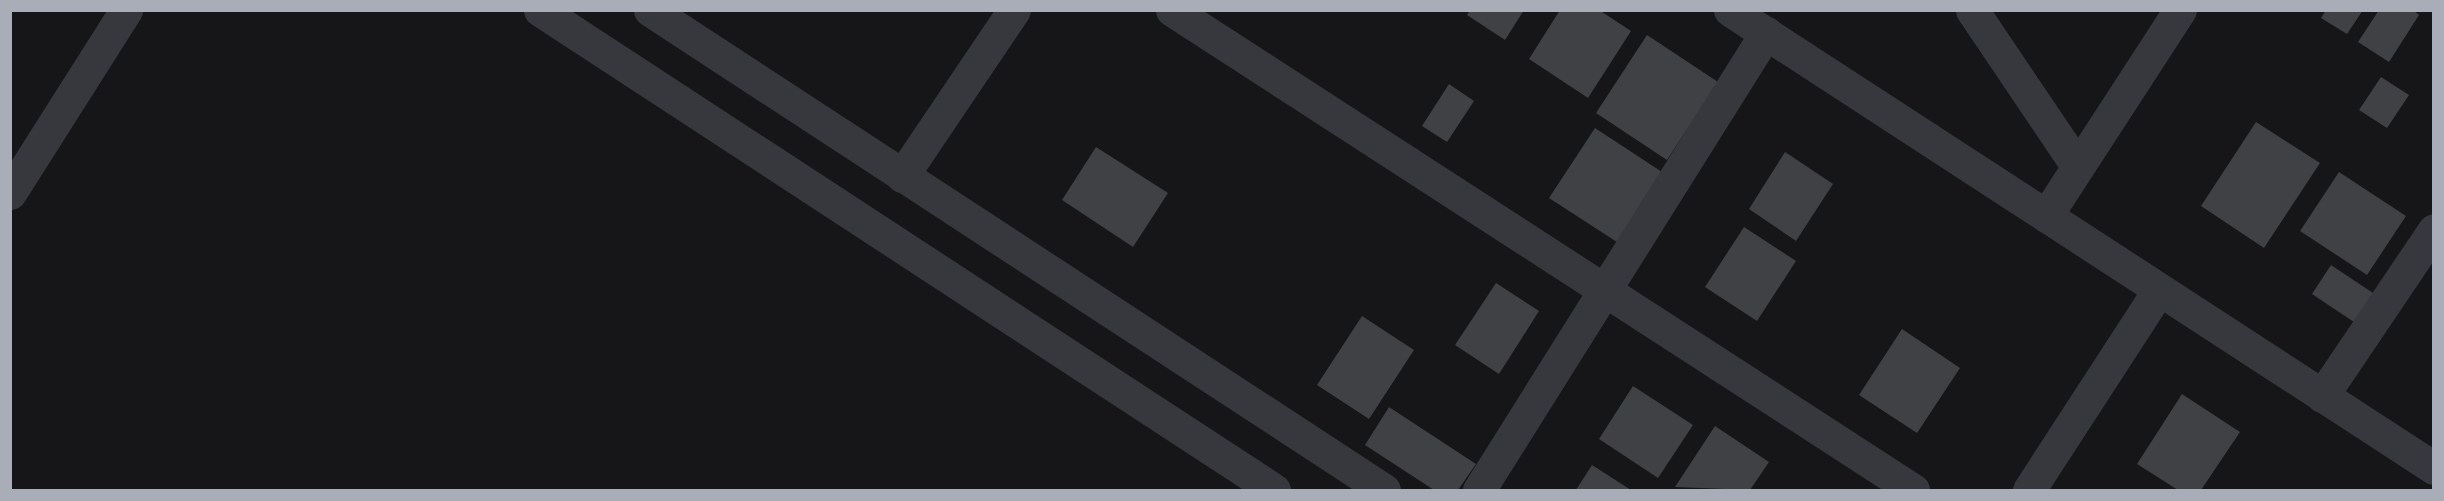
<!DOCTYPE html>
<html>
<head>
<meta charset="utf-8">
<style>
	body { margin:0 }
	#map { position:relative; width:2444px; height:501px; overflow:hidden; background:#161618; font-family:Arial,sans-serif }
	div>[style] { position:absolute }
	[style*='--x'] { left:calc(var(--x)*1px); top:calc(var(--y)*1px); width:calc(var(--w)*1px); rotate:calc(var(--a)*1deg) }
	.building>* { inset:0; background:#404145 }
	.minor>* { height:33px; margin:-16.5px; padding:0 16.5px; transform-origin:16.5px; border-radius:16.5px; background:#37383d }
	span { translate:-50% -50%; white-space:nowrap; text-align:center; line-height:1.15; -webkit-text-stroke:6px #111113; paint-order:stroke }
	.frame { position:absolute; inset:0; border:12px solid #a8adb8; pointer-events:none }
</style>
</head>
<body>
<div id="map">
	<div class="building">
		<div style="clip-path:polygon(1470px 10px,1524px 10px,1505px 40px,1467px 15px)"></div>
		<div style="clip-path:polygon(1560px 10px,1599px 10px,1631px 31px,1588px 98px,1529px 59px)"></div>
		<div style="clip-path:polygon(2326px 10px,2363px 10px,2347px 34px,2321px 18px)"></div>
		<div style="clip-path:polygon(2379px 10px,2413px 10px,2419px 15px,2389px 62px,2358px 42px)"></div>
		<div style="clip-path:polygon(1647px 35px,1718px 82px,1667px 160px,1596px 113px)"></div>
		<div style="clip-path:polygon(2381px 77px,2409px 95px,2387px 128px,2359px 110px)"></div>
		<div style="clip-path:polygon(1449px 84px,1474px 101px,1447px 142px,1422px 126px)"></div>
		<div style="clip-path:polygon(2256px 122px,2320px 163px,2264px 248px,2201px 206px)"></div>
		<div style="clip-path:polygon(1595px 128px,1662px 172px,1617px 242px,1549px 198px)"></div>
		<div style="clip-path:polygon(1096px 147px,1168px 193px,1133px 247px,1062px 200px)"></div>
		<div style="clip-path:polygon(1785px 152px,1833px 184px,1796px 241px,1749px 209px)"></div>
		<div style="clip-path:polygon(2339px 172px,2406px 216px,2367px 275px,2300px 231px)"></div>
		<div style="clip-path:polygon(1744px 227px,1796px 261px,1757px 321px,1705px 287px)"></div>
		<div style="clip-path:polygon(2331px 265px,2373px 293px,2354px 322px,2312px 294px)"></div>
		<div style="clip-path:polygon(1496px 283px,1539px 311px,1499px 374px,1455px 345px)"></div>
		<div style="clip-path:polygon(1362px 316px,1414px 350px,1369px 419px,1317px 385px)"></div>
		<div style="clip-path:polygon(1902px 329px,1960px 368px,1917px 433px,1859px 395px)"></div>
		<div style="clip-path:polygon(1633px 386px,1693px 425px,1658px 478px,1599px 439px)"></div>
		<div style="clip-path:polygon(2182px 394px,2240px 432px,2201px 490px,2178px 490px,2137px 464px)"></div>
		<div style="clip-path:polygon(1389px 407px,1476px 464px,1458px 490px,1434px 490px,1365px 445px)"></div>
		<div style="clip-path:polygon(1715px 426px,1769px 462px,1750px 490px,1675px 487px)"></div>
		<div style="clip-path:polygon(1592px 465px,1631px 490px,1576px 490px)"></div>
	</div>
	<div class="minor">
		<div style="--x:540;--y:10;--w:877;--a:33.18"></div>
		<div style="--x:650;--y:10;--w:877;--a:33.18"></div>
		<div style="--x:1172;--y:10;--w:883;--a:32.93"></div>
		<div style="--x:1730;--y:10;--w:840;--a:33.05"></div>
		<div style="--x:1972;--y:10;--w:189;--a:56"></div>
		<div style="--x:902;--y:176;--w:200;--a:-56"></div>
		<div style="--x:10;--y:193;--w:217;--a:-57.6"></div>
		<div style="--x:2046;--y:216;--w:246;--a:-57"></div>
		<div style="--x:2322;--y:396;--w:200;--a:-56"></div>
		<div style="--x:1479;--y:490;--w:540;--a:-57.87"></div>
		<div style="--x:2029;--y:490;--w:239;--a:-57"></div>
	</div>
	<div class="frame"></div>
</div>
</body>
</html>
